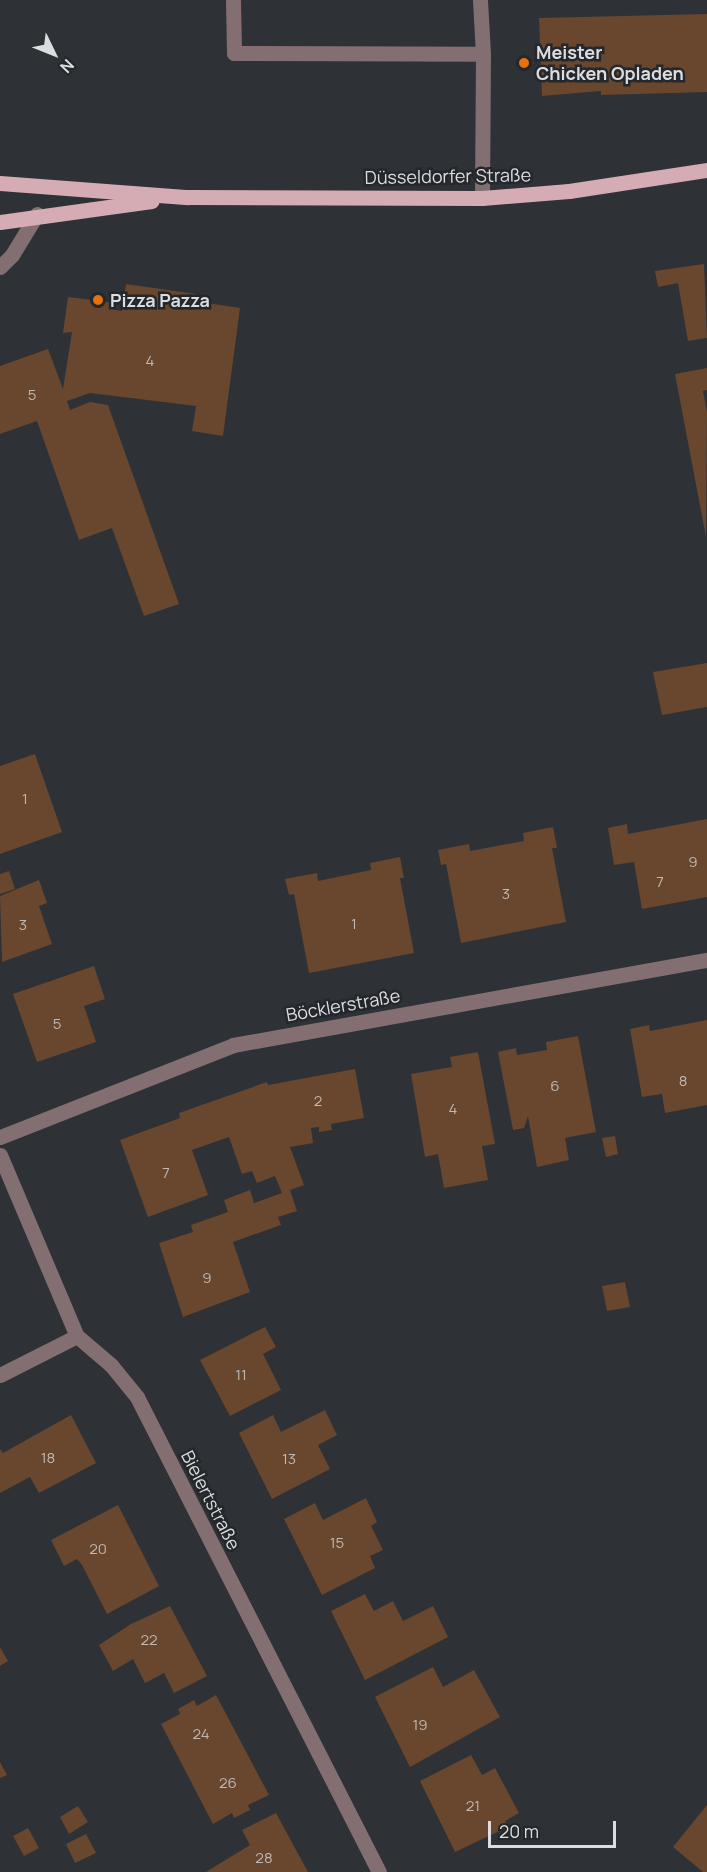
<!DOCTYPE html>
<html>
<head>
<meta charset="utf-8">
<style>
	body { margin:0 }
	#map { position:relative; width:707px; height:1872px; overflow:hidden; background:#2e3135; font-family:Manrope,sans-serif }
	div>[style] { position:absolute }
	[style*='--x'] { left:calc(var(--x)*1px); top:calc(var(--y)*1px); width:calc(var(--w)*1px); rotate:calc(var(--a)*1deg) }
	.building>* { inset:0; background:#68472e }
	.minor>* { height:15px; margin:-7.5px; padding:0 7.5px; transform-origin:7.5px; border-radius:7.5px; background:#836f72 }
	.major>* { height:15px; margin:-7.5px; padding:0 7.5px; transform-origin:7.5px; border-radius:7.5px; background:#d5acb3 }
	.dots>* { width:16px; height:16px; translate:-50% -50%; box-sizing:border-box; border:3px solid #24272b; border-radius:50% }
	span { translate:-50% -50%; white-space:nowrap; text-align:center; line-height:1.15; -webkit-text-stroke:5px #24272b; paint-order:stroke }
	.number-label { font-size:15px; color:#bfb8b4 }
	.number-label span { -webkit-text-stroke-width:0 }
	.poi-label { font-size:18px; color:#dcdde0; font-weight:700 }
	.left { translate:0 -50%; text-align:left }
	.street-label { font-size:18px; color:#dcdde0 }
	.north { position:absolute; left:24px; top:24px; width:60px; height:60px; -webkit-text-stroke:4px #24272b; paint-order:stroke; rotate:133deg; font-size:16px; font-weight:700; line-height:24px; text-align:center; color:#dcdde0 }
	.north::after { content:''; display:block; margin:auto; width:21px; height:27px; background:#dcdde0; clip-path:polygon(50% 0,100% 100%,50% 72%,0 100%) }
	.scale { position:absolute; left:488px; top:1821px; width:128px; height:27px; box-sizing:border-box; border:3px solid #dcdde0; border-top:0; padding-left:8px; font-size:18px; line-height:21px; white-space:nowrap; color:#dcdde0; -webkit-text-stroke:4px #24272b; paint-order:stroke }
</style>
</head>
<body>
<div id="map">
	<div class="building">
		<div style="clip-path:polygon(707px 14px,707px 92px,601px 95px,601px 91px,542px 96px,539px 18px)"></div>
		<div style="clip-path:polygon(704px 264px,707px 338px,688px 341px,678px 283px,658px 287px,655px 271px)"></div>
		<div style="clip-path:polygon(126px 284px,196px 294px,194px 301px,240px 308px,223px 436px,192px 431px,196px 406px,90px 393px,67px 401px,70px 410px,90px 402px,108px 405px,179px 604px,144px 616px,112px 528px,79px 540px,37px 421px,0 434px,0 366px,48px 349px,63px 389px,72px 332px,63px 333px,68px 297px,116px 303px,115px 310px,122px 311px)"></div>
		<div style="clip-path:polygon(707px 368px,707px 390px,703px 391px,707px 412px,706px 537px,675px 374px)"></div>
		<div style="clip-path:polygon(707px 663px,707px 707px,662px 715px,653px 672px)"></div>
		<div style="clip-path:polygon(35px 754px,62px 832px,0 854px,0 766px)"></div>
		<div style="clip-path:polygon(707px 819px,707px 897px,642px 909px,634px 862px,614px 865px,608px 828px,627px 824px,628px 834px)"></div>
		<div style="clip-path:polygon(553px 827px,557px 848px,552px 848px,566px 922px,461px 943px,446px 864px,441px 865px,438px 850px,469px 844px,470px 851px,524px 841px,523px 833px)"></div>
		<div style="clip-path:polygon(400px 857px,404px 878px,400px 878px,414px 953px,309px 973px,294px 894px,289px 895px,285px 879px,317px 873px,318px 881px,371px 870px,370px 863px)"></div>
		<div style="clip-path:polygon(9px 871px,15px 889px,0 894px,0 874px)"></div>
		<div style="clip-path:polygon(39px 880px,47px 903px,39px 906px,52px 944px,2px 962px,0 896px)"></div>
		<div style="clip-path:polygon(94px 966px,105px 999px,84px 1006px,96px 1042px,37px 1062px,13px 994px)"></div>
		<div style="clip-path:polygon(707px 1020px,707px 1105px,665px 1113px,662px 1094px,642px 1097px,630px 1029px,649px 1025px,650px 1031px)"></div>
		<div style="clip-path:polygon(578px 1036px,596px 1132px,565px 1138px,569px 1160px,537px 1167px,528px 1116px,524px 1128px,513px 1130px,498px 1052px,516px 1048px,517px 1055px,547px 1050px,546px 1042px)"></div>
		<div style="clip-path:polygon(478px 1052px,495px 1144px,482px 1146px,488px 1180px,444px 1188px,438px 1154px,425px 1157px,411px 1074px,452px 1067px,450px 1057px)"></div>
		<div style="clip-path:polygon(355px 1069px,364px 1118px,331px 1124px,332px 1130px,319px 1132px,319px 1127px,311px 1128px,313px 1143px,290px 1147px,304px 1185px,290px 1190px,297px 1211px,278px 1217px,281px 1225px,233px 1242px,250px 1292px,183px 1317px,159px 1243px,193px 1232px,191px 1225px,228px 1212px,224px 1200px,250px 1190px,254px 1203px,282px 1193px,275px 1176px,257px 1183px,252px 1171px,242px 1174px,229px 1137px,192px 1150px,208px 1195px,148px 1217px,120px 1140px,180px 1118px,179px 1113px,267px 1082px,268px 1085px)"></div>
		<div style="clip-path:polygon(615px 1136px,618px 1154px,606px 1157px,602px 1138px)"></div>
		<div style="clip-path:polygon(625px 1282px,630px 1307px,607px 1311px,602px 1286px)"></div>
		<div style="clip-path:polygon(265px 1327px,276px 1347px,263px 1354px,281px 1390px,230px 1416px,200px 1360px)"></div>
		<div style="clip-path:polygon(325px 1410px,337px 1435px,318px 1445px,330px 1469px,272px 1499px,239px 1433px,273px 1415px,281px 1432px)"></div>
		<div style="clip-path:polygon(71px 1415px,96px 1463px,39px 1493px,30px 1477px,0 1493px,0 1449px,3px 1453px)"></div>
		<div style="clip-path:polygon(366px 1498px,377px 1522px,371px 1526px,383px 1550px,370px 1556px,375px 1568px,322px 1595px,284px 1519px,315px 1503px,323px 1520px)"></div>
		<div style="clip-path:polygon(118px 1505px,159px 1586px,107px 1614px,82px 1565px,77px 1559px,64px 1566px,51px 1540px)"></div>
		<div style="clip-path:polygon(365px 1594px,374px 1611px,393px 1601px,403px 1621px,433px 1606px,448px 1637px,365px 1680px,331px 1611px)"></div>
		<div style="clip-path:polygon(170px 1606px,207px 1676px,174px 1693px,164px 1673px,145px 1683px,133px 1659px,113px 1671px,99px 1645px,131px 1624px)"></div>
		<div style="clip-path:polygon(0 1647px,8px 1661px,0 1666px)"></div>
		<div style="clip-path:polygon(433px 1667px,443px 1687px,474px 1670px,500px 1717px,410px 1767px,375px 1697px)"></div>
		<div style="clip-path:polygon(216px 1695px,269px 1795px,248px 1805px,250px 1810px,234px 1818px,232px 1813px,213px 1824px,161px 1724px,180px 1714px,178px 1709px,194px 1700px,197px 1706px)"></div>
		<div style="clip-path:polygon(471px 1755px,482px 1775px,495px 1768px,519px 1813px,505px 1821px,508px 1827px,455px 1852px,420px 1781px)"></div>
		<div style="clip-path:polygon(0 1762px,7px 1775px,0 1778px)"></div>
		<div style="clip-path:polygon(707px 1805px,707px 1872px,703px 1872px,673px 1847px)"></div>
		<div style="clip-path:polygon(78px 1806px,88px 1822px,69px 1834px,60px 1817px)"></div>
		<div style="clip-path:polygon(276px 1813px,308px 1872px,206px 1872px,250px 1845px,242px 1830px)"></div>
		<div style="clip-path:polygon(28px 1828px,39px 1848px,24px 1856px,13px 1836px)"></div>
		<div style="clip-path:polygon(86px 1834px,96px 1853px,75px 1863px,66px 1844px)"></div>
	</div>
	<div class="minor">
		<div style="--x:233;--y:0;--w:53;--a:88.9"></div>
		<div style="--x:234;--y:53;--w:249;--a:0.2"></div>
		<div style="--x:483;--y:54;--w:54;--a:-93.2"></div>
		<div style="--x:482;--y:198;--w:144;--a:-89.6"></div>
		<div style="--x:0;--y:267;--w:17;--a:-45"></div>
		<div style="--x:12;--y:255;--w:48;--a:-58.6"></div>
		<div style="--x:0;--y:1137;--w:251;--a:-21.5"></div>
		<div style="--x:233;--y:1045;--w:482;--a:-10.2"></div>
		<div style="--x:0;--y:1155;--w:197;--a:67"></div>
		<div style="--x:77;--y:1336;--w:45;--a:40.5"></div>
		<div style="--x:111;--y:1365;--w:41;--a:50.9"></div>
		<div style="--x:137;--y:1397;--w:533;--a:63"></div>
		<div style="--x:0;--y:1375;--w:86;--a:-26.9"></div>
	</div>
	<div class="major">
		<div style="--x:0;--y:183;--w:189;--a:4.3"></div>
		<div style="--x:188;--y:197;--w:294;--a:0.2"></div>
		<div style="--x:482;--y:198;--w:87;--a:-4.6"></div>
		<div style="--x:569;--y:191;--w:140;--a:-8.7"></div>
		<div style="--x:0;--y:222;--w:153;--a:-7.9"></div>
	</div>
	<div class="dots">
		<div style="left:524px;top:63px;background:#e8710a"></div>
		<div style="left:98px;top:300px;background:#e8710a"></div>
	</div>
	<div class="number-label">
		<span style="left:150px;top:361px">4</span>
		<span style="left:32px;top:395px">5</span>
		<span style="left:25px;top:799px">1</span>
		<span style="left:693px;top:862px">9</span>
		<span style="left:660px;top:882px">7</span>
		<span style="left:506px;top:894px">3</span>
		<span style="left:354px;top:924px">1</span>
		<span style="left:23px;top:925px">3</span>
		<span style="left:57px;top:1024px">5</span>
		<span style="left:683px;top:1081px">8</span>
		<span style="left:555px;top:1086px">6</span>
		<span style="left:318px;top:1101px">2</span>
		<span style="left:453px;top:1109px">4</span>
		<span style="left:166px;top:1173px">7</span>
		<span style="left:207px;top:1278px">9</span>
		<span style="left:241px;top:1375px">11</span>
		<span style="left:48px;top:1458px">18</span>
		<span style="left:289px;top:1459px">13</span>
		<span style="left:337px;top:1543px">15</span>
		<span style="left:98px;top:1549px">20</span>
		<span style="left:149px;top:1640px">22</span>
		<span style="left:420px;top:1725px">19</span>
		<span style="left:201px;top:1734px">24</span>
		<span style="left:228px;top:1783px">26</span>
		<span style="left:473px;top:1806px">21</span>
		<span style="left:264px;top:1858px">28</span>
	</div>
	<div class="poi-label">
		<span class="left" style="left:536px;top:63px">Meister<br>Chicken Opladen</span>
		<span class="left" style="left:110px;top:300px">Pizza Pazza</span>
	</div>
	<div class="street-label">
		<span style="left:448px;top:176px;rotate:-1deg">Düsseldorfer Straße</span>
		<span style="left:343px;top:1005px;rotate:-10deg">Böcklerstraße</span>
		<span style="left:211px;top:1500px;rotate:63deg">Bielertstraße</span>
	</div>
	<div class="north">N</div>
	<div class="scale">20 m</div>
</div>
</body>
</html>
